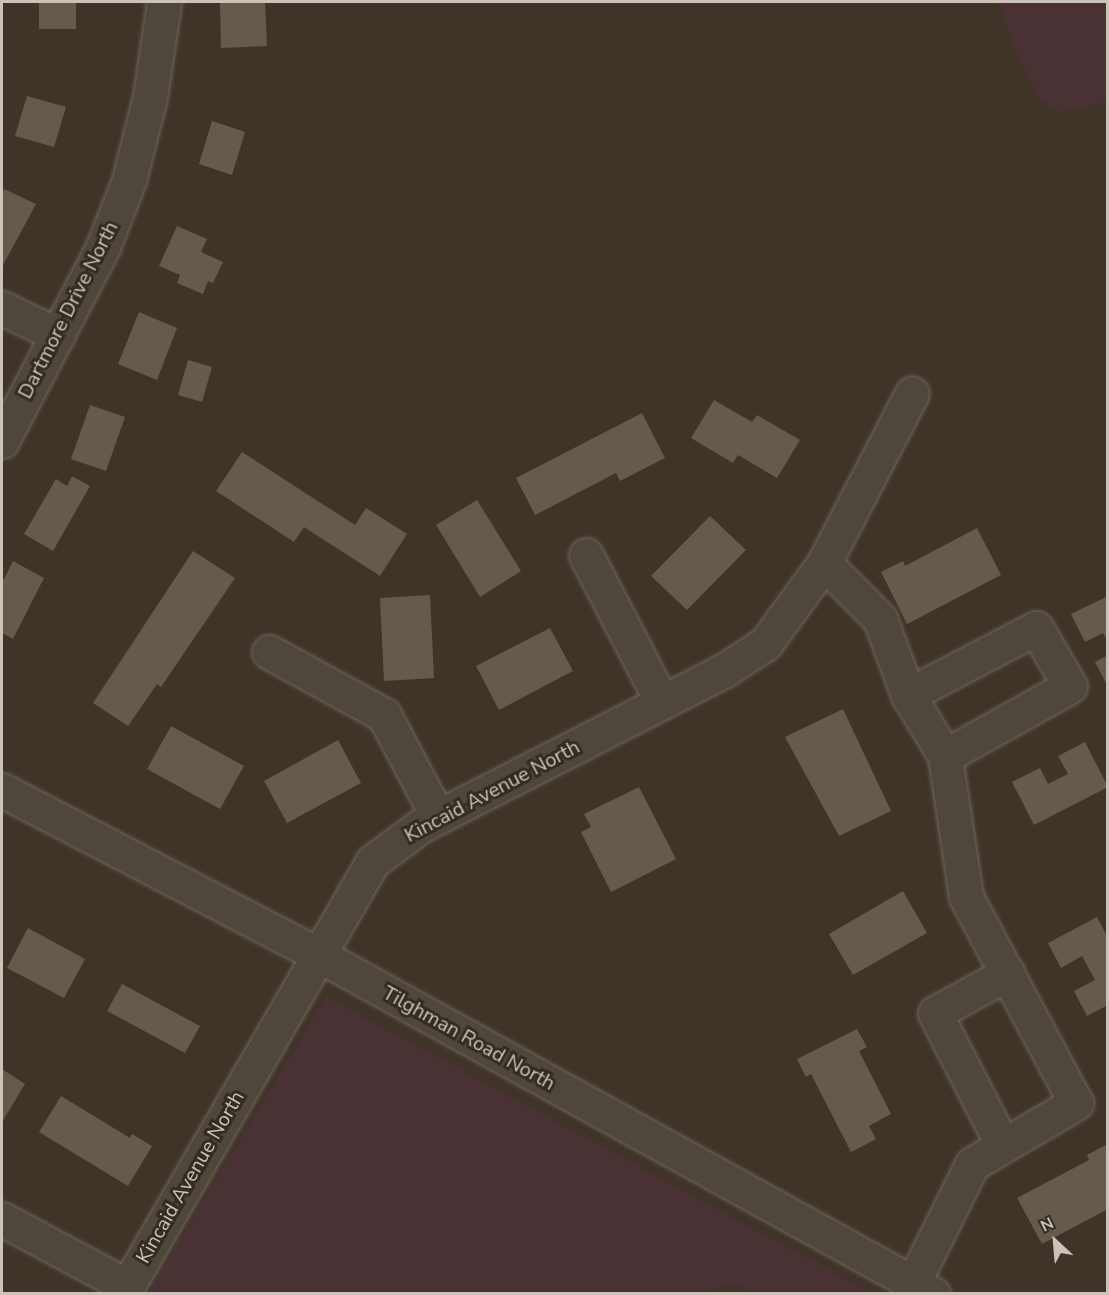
<!DOCTYPE html>
<html>
<head>
<meta charset="utf-8">
<style>
	body { margin:0 }
	#map { position:relative; width:1109px; height:1295px; overflow:hidden; background:#403428; font-family:"Nunito Sans",sans-serif }
	div>[style] { position:absolute }
	[style*='--x'] { left:calc(var(--x)*1px); top:calc(var(--y)*1px); width:calc(var(--w)*1px); rotate:calc(var(--a)*1deg) }
	.green>* { inset:0; background:#4a3234 }
	.building>* { inset:0; background:#665a4c }
	.roads { filter:drop-shadow(0 0 2px #6d655a) drop-shadow(0 0 2px #6d655a) }
	.minor>* { height:33px; margin:-16.5px; padding:0 16.5px; transform-origin:16.5px; border-radius:16.5px; background:#50473c }
	span { translate:-50% -50%; white-space:nowrap; text-align:center; line-height:1.15; -webkit-text-stroke:6px #352c21; paint-order:stroke }
	.street-label { font-size:20px; color:#cac3b9 }
	.frame { position:absolute; inset:0; border:3px solid #cac3b9; pointer-events:none }
	.north { position:absolute; left:1025px; top:1211px; width:60px; height:60px; -webkit-text-stroke:4px #352c21; paint-order:stroke; rotate:334deg; font-size:16px; font-weight:700; line-height:24px; text-align:center; color:#cac3b9 }
	.north::after { content:''; display:block; margin:auto; width:21px; height:27px; background:#cac3b9; clip-path:polygon(50% 0,100% 100%,50% 72%,0 100%) }
</style>
</head>
<body>
<div id="map">
	<div class="green">
		<div style="clip-path:polygon(999px 2px,1107px 2px,1107px 102px,1061px 112px,1040px 99px,1010px 37px)"></div>
		<div style="clip-path:polygon(326px 997px,871px 1293px,752px 1293px,736px 1284px,689px 1294px,148px 1293px)"></div>
	</div>
	<div class="building">
		<div style="clip-path:polygon(39px 2px,76px 2px,76px 29px,39px 29px)"></div>
		<div style="clip-path:polygon(220px 2px,265px 2px,267px 46px,221px 48px)"></div>
		<div style="clip-path:polygon(27px 96px,66px 107px,54px 147px,15px 136px)"></div>
		<div style="clip-path:polygon(212px 121px,245px 132px,232px 175px,199px 164px)"></div>
		<div style="clip-path:polygon(4px 189px,36px 204px,2px 267px,2px 195px)"></div>
		<div style="clip-path:polygon(177px 226px,207px 239px,201px 252px,223px 262px,213px 283px,208px 281px,203px 294px,177px 283px,180px 275px,159px 266px)"></div>
		<div style="clip-path:polygon(139px 312px,177px 328px,157px 380px,118px 364px)"></div>
		<div style="clip-path:polygon(188px 360px,212px 367px,202px 402px,178px 395px)"></div>
		<div style="clip-path:polygon(714px 400px,752px 422px,757px 415px,800px 440px,777px 478px,738px 455px,733px 463px,691px 438px)"></div>
		<div style="clip-path:polygon(90px 405px,125px 417px,106px 471px,71px 459px)"></div>
		<div style="clip-path:polygon(642px 413px,665px 458px,620px 481px,616px 473px,535px 515px,516px 478px)"></div>
		<div style="clip-path:polygon(242px 452px,355px 525px,366px 508px,407px 534px,380px 576px,304px 527px,294px 542px,216px 491px)"></div>
		<div style="clip-path:polygon(72px 476px,90px 486px,53px 551px,24px 534px,56px 479px,67px 486px)"></div>
		<div style="clip-path:polygon(477px 500px,521px 571px,480px 597px,436px 525px)"></div>
		<div style="clip-path:polygon(710px 516px,746px 550px,687px 610px,651px 576px)"></div>
		<div style="clip-path:polygon(977px 528px,1001px 575px,907px 624px,881px 572px,903px 561px,905px 566px)"></div>
		<div style="clip-path:polygon(193px 551px,235px 578px,161px 687px,157px 684px,128px 726px,93px 703px)"></div>
		<div style="clip-path:polygon(13px 561px,44px 578px,13px 639px,2px 633px,2px 583px)"></div>
		<div style="clip-path:polygon(430px 595px,434px 678px,384px 681px,380px 598px)"></div>
		<div style="clip-path:polygon(1108px 596px,1108px 642px,1103px 633px,1085px 642px,1071px 614px)"></div>
		<div style="clip-path:polygon(550px 628px,573px 671px,499px 710px,476px 666px)"></div>
		<div style="clip-path:polygon(1108px 655px,1108px 687px,1095px 662px)"></div>
		<div style="clip-path:polygon(843px 709px,891px 811px,839px 836px,785px 737px)"></div>
		<div style="clip-path:polygon(171px 726px,244px 766px,220px 809px,147px 769px)"></div>
		<div style="clip-path:polygon(338px 740px,361px 783px,287px 823px,264px 781px)"></div>
		<div style="clip-path:polygon(1085px 742px,1108px 787px,1034px 825px,1012px 782px,1040px 768px,1048px 784px,1068px 774px,1058px 756px)"></div>
		<div style="clip-path:polygon(639px 787px,676px 859px,611px 892px,581px 832px,591px 827px,584px 814px)"></div>
		<div style="clip-path:polygon(903px 891px,927px 933px,853px 975px,829px 934px)"></div>
		<div style="clip-path:polygon(1097px 917px,1108px 938px,1108px 1005px,1087px 1016px,1074px 991px,1095px 980px,1082px 956px,1061px 968px,1048px 943px)"></div>
		<div style="clip-path:polygon(28px 928px,85px 959px,64px 998px,7px 968px)"></div>
		<div style="clip-path:polygon(122px 984px,200px 1026px,185px 1053px,107px 1011px)"></div>
		<div style="clip-path:polygon(857px 1029px,867px 1047px,859px 1051px,891px 1114px,869px 1126px,876px 1139px,851px 1152px,811px 1074px,806px 1077px,797px 1059px)"></div>
		<div style="clip-path:polygon(2px 1069px,25px 1084px,2px 1122px)"></div>
		<div style="clip-path:polygon(61px 1096px,130px 1138px,132px 1134px,152px 1146px,128px 1186px,39px 1132px)"></div>
		<div style="clip-path:polygon(1108px 1144px,1108px 1209px,1042px 1244px,1017px 1198px,1089px 1160px,1087px 1155px)"></div>
	</div>
	<div class="roads">
		<div class="minor">
			<div style="--x:2;--y:308;--w:62;--a:25.7"></div>
			<div style="--x:2;--y:441;--w:219;--a:-62.5"></div>
			<div style="--x:103;--y:247;--w:72;--a:-68.8"></div>
			<div style="--x:129;--y:180;--w:86;--a:-75.8"></div>
			<div style="--x:150;--y:97;--w:96;--a:-81.6"></div>
			<div style="--x:586;--y:555;--w:165;--a:62.7"></div>
			<div style="--x:824;--y:563;--w:79;--a:45"></div>
			<div style="--x:880;--y:619;--w:81;--a:69.8"></div>
			<div style="--x:908;--y:695;--w:71;--a:58.8"></div>
			<div style="--x:945;--y:756;--w:143;--a:-29.2"></div>
			<div style="--x:1070;--y:686;--w:67;--a:-120.4"></div>
			<div style="--x:1036;--y:628;--w:144;--a:152.4"></div>
			<div style="--x:269;--y:652;--w:131;--a:28.7"></div>
			<div style="--x:384;--y:715;--w:115;--a:62.1"></div>
			<div style="--x:2;--y:790;--w:355;--a:27.5"></div>
			<div style="--x:317;--y:954;--w:704;--a:28.9"></div>
			<div style="--x:1003;--y:1146;--w:149;--a:-117.1"></div>
			<div style="--x:935;--y:1013;--w:83;--a:-28.7"></div>
			<div style="--x:2;--y:1219;--w:142;--a:28.2"></div>
			<div style="--x:913;--y:1283;--w:133;--a:-63.6"></div>
			<div style="--x:972;--y:1164;--w:121;--a:-30.4"></div>
			<div style="--x:1076;--y:1103;--w:234;--a:-118.1"></div>
			<div style="--x:966;--y:897;--w:143;--a:-98.5"></div>
			<div style="--x:123;--y:1294;--w:499;--a:-60"></div>
			<div style="--x:372;--y:862;--w:62;--a:-36.5"></div>
			<div style="--x:422;--y:825;--w:338;--a:-27.1"></div>
			<div style="--x:723;--y:671;--w:50;--a:-32.7"></div>
			<div style="--x:765;--y:644;--w:100;--a:-53.9"></div>
			<div style="--x:824;--y:563;--w:191;--a:-62.6"></div>
		</div>
	</div>
	<div class="street-label">
		<span style="left:68px;top:310px;rotate:-63deg">Dartmore Drive North</span>
		<span style="left:492px;top:791px;rotate:-28deg">Kincaid Avenue North</span>
		<span style="left:469px;top:1038px;rotate:29deg">Tilghman Road North</span>
		<span style="left:190px;top:1177px;rotate:-60deg">Kincaid Avenue North</span>
	</div>
	<div class="frame"></div>
	<div class="north">N</div>
</div>
</body>
</html>
